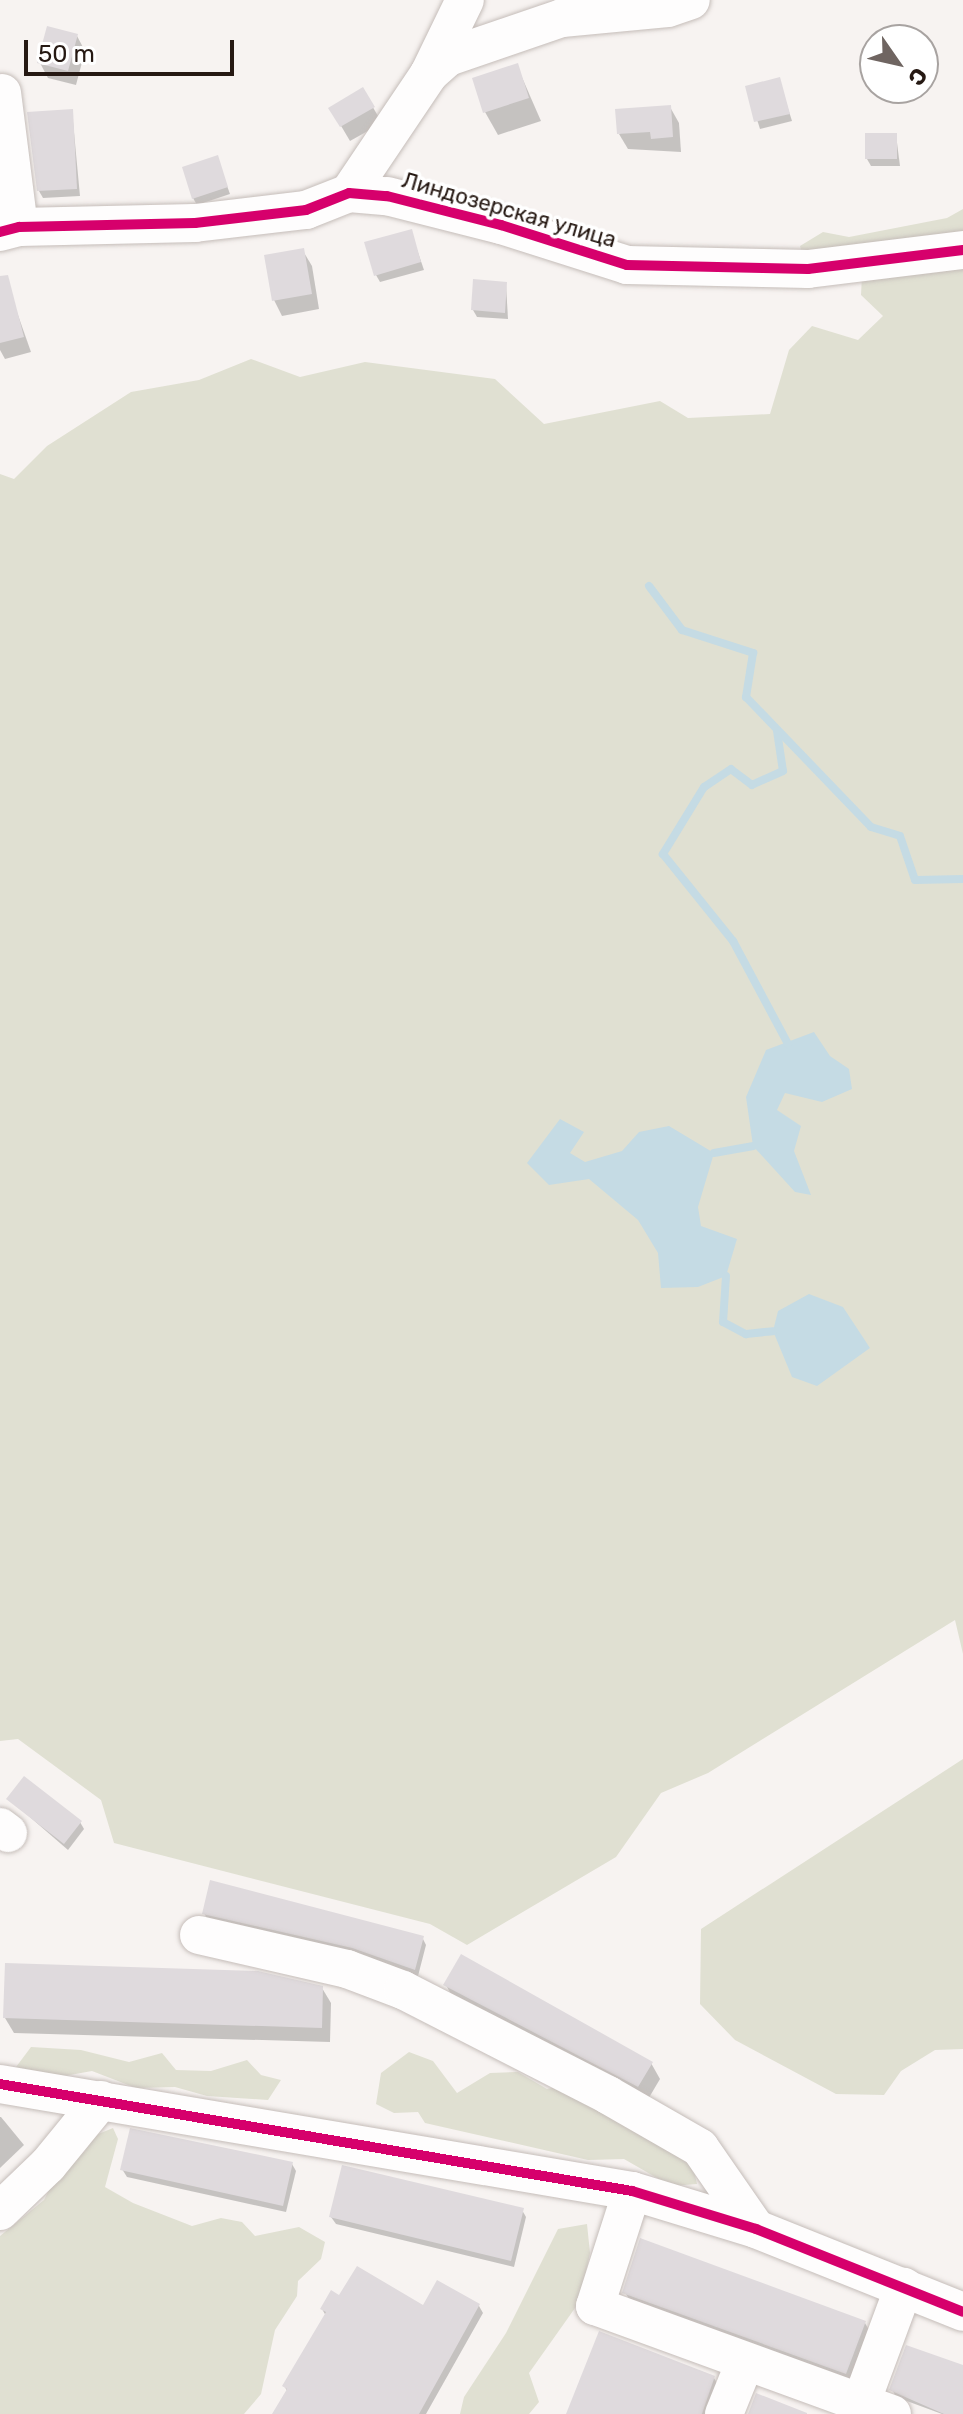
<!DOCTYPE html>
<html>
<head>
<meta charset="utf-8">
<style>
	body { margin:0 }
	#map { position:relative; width:963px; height:2414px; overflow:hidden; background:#f7f3f1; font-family:Rubik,sans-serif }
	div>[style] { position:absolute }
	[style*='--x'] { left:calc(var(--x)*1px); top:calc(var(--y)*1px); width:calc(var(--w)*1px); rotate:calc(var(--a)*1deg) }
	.green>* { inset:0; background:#e0e0d2 }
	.water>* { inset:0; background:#c5dbe4 }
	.shadow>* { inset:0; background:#0003 }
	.stream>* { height:8px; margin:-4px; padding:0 4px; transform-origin:4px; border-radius:4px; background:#c5dbe4 }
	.building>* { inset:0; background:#dfdadd }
	.roads { filter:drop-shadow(0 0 2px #c5bdb9) drop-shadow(0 0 2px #c5bdb9) }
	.minor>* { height:38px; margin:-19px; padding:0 19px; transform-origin:19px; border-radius:19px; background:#fefdfd }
	.cycleway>* { height:10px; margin:-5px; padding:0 5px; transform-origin:5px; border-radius:5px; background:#d6006c }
	span { translate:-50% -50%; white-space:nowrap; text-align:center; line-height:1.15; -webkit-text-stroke:7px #fff; paint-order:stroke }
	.street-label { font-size:22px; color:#261913 }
	.north { position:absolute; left:859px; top:24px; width:80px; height:80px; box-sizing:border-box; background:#fff; border:2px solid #a8a3a1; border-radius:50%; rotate:124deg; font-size:22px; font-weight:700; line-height:32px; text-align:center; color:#261913 }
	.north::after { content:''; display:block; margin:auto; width:28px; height:36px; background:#6f6561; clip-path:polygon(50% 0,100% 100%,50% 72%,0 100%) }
	.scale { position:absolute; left:24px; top:40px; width:210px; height:36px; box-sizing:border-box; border:4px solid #261913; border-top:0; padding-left:10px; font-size:24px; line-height:28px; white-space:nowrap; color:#261913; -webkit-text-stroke:6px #fff; paint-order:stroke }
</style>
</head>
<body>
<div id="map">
	<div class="green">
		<div style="clip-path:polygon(963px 209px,963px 238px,803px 258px,800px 246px,823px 232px,849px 237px,947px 218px)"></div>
		<div style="clip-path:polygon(963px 262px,963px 1654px,955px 1620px,708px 1773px,661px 1793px,616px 1857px,467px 1945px,430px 1924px,114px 1843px,101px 1800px,18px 1739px,0 1741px,0 474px,14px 479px,47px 446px,131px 392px,199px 380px,251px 359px,300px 377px,365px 362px,495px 379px,544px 424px,660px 401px,688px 418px,770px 414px,789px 350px,812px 326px,858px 340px,883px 316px,861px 295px,862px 275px)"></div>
		<div style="clip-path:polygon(963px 1759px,963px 2049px,935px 2050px,901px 2071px,884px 2095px,836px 2094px,735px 2040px,700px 2004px,701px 1929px)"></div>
		<div style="clip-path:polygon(31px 2047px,81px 2050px,129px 2062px,162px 2053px,176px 2070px,211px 2071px,247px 2060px,261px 2075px,281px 2080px,268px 2100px,207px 2096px,175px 2087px,136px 2088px,92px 2071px,53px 2078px,16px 2067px)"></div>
		<div style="clip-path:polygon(409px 2052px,433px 2061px,457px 2093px,490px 2073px,518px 2072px,547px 2089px,561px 2086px,692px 2162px,697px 2184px,671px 2186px,624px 2159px,588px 2160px,425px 2123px,418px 2112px,394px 2113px,376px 2104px,381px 2073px)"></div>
		<div style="clip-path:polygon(113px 2128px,118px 2139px,105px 2187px,133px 2203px,192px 2226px,221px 2218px,242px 2222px,255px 2236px,299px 2227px,325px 2242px,321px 2259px,298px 2281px,297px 2296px,275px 2330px,261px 2394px,244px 2414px,0 2414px,0 2236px,44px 2200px,57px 2174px,85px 2151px,91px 2137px)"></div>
		<div style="clip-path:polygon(587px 2224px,590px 2253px,580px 2301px,529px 2373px,539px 2402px,529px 2414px,460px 2414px,464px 2397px,506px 2333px,558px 2229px)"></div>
	</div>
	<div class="water">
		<div style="clip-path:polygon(814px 1032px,830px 1056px,849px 1069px,852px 1089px,822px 1102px,785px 1093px,777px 1110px,801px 1126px,794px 1151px,811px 1195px,795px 1192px,753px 1146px,746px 1097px,766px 1050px)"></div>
		<div style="clip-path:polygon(560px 1119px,584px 1132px,570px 1153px,585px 1162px,622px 1151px,639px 1132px,669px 1126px,714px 1153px,698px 1207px,701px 1226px,737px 1239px,726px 1276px,698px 1287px,661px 1288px,658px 1253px,638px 1220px,589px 1179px,549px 1185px,527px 1163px)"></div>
		<div style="clip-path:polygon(809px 1294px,843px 1307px,870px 1348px,817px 1386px,792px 1377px,773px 1331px,778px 1311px)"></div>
	</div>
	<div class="shadow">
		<div style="clip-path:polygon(77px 36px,85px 51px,76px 85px,48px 78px,40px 63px)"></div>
		<div style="clip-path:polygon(517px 66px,541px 121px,498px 135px,485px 112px)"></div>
		<div style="clip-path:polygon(779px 80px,792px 121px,760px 129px,747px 88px)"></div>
		<div style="clip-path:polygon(363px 90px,382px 123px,350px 141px,331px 109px)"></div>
		<div style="clip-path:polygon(670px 107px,679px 123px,681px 152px,628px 149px,619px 134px)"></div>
		<div style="clip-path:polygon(72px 111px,80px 196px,43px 198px,39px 191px)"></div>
		<div style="clip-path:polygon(896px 135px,900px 166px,871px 166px,867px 159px)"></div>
		<div style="clip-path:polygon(217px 158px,230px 194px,197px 205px,193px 198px)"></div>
		<div style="clip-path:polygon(411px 232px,424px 270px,380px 282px,376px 275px)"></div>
		<div style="clip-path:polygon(303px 251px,312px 266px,319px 309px,282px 316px,274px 300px)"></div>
		<div style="clip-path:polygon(506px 284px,508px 319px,477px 317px,473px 310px)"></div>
		<div style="clip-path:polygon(13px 301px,31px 352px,5px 359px,0 350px,0 304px)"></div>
		<div style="clip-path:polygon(9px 1799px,80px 1822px,84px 1829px,68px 1850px)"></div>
		<div style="clip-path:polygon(204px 1913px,422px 1937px,426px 1945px,418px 1976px,358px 1954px,208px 1920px)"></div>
		<div style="clip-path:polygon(446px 1985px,651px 2063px,660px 2079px,647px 2101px,454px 2000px)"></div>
		<div style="clip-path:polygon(322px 1988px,331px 2003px,330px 2042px,14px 2033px,5px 2018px)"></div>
		<div style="clip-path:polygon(1px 2117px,24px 2145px,0 2168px,0 2117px)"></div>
		<div style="clip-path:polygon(292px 2164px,296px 2171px,286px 2212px,127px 2177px,122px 2169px)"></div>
		<div style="clip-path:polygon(522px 2210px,526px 2217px,514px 2267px,336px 2224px,331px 2217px)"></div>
		<div style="clip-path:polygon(625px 2292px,865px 2323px,869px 2330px,850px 2380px,629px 2299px)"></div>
		<div style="clip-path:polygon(340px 2298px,424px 2308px,479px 2306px,483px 2313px,426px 2414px,275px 2414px,288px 2392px,284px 2386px,326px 2316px,322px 2309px)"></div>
		<div style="clip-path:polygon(963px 2367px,963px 2414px,942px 2414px,896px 2397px,892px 2389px)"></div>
		<div style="clip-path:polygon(714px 2378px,718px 2385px,709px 2414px,568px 2414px)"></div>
	</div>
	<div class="stream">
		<div style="--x:649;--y:586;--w:55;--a:53.1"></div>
		<div style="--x:682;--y:630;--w:75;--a:17.9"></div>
		<div style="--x:753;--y:653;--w:45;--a:99"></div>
		<div style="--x:746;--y:697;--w:180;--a:46.1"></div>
		<div style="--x:871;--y:827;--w:30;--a:17"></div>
		<div style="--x:900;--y:836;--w:46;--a:71.2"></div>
		<div style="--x:915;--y:880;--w:48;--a:-1.2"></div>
		<div style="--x:777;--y:731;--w:40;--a:81.5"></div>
		<div style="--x:783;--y:771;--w:34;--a:156"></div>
		<div style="--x:752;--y:785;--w:26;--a:-143"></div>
		<div style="--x:731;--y:769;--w:32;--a:146"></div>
		<div style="--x:704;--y:787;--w:79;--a:121.5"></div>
		<div style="--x:663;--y:854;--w:112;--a:51.2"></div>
		<div style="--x:733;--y:941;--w:117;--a:61.9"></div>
		<div style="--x:714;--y:1153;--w:40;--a:-10"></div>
		<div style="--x:726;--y:1276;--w:46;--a:93.7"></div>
		<div style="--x:723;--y:1322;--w:26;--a:28"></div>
		<div style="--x:746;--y:1334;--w:27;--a:-6"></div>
	</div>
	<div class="building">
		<div style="clip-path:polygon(47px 26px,78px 34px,68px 71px,37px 63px)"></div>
		<div style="clip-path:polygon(518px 63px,529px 98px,483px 113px,472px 78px)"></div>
		<div style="clip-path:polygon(780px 77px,790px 114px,754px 122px,745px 86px)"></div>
		<div style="clip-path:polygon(363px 87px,375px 107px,340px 127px,328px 108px)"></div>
		<div style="clip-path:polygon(671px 105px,673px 137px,651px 139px,650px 132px,617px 134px,615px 109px)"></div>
		<div style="clip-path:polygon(73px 109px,77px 189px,37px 191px,27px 112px)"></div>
		<div style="clip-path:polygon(865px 133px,897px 133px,897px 159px,865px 159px)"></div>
		<div style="clip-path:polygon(218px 155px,228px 187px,192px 199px,182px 167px)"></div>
		<div style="clip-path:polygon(412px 229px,421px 262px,374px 276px,364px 242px)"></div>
		<div style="clip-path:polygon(304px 248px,312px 294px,272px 301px,264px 255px)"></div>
		<div style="clip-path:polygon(8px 275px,24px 337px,0 343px,0 276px)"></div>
		<div style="clip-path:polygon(473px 279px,507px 282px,505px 313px,471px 310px)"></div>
		<div style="clip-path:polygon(24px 1776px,82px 1821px,64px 1844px,6px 1799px)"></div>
		<div style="clip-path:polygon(210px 1880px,424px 1936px,415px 1970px,352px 1948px,202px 1914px)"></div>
		<div style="clip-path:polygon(461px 1954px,653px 2062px,638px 2087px,443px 1985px)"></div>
		<div style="clip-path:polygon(5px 1963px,258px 1971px,323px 1986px,322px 2028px,3px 2018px)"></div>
		<div style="clip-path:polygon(130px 2128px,293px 2162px,283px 2206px,120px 2170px)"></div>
		<div style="clip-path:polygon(342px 2165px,524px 2208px,511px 2261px,329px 2217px)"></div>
		<div style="clip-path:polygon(640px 2238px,866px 2321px,846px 2374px,622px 2293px)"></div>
		<div style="clip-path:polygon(357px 2266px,423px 2305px,437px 2280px,480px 2304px,419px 2414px,272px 2414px,287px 2389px,282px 2386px,326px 2312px,320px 2309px,331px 2290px,339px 2295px)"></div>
		<div style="clip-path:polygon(599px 2331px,715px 2376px,702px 2414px,566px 2414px)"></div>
		<div style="clip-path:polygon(906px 2345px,963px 2365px,963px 2414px,944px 2414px,889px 2390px)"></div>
		<div style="clip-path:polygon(756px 2393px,807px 2413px,807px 2414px,748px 2414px)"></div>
	</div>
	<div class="roads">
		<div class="minor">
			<div style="--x:429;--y:74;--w:82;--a:-64.1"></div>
			<div style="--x:2;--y:93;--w:135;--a:82.8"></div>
			<div style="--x:349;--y:193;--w:143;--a:-56.1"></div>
			<div style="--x:429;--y:74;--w:25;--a:-42"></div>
			<div style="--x:448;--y:57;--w:120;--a:-18.9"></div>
			<div style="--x:562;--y:18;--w:106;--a:-5.4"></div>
			<div style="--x:668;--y:8;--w:24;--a:-19"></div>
			<div style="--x:0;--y:232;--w:20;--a:-15"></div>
			<div style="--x:19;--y:227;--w:176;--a:-1.3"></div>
			<div style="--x:195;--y:223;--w:112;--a:-6.7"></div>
			<div style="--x:306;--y:210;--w:46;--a:-21.6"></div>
			<div style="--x:349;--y:193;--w:38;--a:5"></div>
			<div style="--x:387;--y:196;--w:118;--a:14.3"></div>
			<div style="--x:501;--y:225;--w:132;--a:17.6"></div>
			<div style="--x:627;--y:265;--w:181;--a:1.3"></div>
			<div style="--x:808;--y:269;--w:156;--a:-7"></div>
			<div style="--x:0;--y:1827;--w:10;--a:37"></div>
			<div style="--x:199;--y:1935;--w:152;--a:12.9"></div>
			<div style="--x:347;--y:1969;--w:60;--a:20.6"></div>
			<div style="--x:403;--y:1990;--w:230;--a:27.1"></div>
			<div style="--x:608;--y:2095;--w:106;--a:29.9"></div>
			<div style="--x:700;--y:2148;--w:98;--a:55.3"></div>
			<div style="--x:0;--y:2084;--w:641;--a:9.61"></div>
			<div style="--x:632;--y:2191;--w:130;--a:17"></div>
			<div style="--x:756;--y:2229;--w:223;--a:21.8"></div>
			<div style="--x:632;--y:2191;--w:121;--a:107.8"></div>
			<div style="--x:595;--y:2306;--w:316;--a:20"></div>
			<div style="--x:0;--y:2211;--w:66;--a:-43.8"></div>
			<div style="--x:48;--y:2165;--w:84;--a:-50.8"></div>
			<div style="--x:861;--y:2403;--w:124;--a:-69.7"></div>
			<div style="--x:724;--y:2414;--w:56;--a:-68"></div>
		</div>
	</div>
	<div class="cycleway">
		<div style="--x:0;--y:232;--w:20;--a:-15"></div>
		<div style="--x:19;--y:227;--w:176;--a:-1.3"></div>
		<div style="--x:195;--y:223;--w:112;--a:-6.7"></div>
		<div style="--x:306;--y:210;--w:46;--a:-21.6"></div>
		<div style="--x:349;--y:193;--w:38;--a:5"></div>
		<div style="--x:387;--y:196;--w:118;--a:14.3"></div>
		<div style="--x:501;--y:225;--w:132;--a:17.6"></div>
		<div style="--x:627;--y:265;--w:181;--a:1.3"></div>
		<div style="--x:808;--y:269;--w:156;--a:-7"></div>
		<div style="--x:0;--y:2084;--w:641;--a:9.61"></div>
		<div style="--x:632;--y:2191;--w:130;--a:17"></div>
		<div style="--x:756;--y:2229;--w:223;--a:21.8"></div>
	</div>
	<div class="street-label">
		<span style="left:509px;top:210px;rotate:16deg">Линдозерская улица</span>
	</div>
	<div class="north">С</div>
	<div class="scale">50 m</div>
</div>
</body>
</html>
